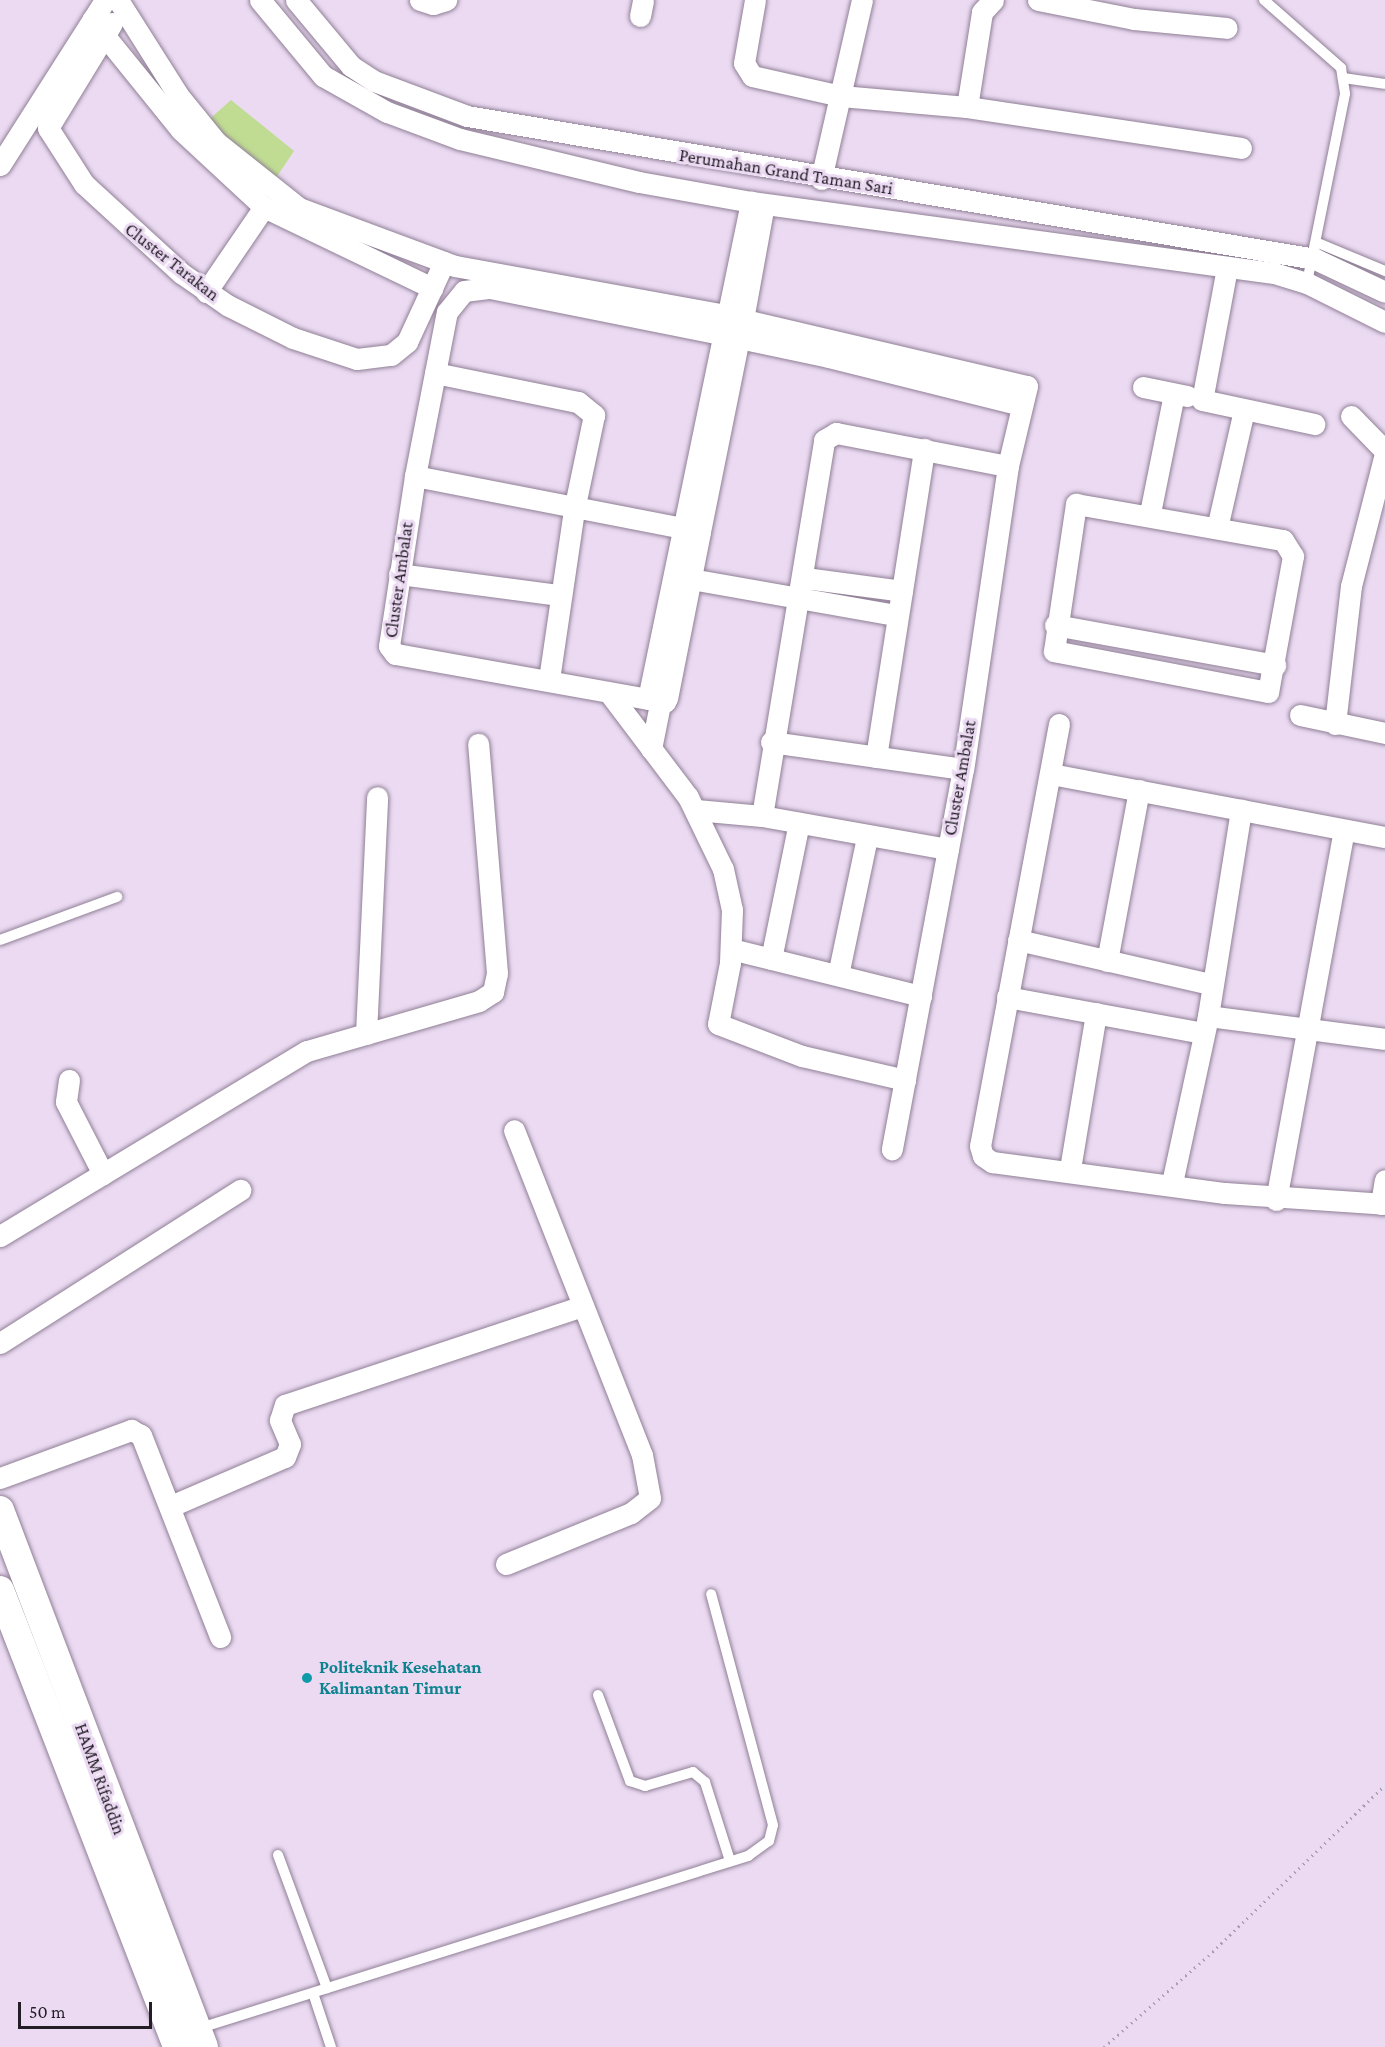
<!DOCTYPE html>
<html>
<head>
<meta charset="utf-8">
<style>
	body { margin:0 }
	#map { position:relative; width:1385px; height:2047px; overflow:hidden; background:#ebdaf2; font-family:"Crimson Pro",serif }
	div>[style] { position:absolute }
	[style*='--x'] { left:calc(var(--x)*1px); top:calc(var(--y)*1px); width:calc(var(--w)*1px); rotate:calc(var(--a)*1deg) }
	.green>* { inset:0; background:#c0dc92 }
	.path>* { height:3px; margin-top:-1.5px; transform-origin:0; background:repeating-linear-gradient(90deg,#ac9fb2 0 1.5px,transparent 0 6px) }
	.roads { filter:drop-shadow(0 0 2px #908096) drop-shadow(0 0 2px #908096) }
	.service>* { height:10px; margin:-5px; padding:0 5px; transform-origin:5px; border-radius:5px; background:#fff }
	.minor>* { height:21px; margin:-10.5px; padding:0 10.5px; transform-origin:10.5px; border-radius:10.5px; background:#fff }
	.secondary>* { height:28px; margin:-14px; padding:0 14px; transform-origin:14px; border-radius:14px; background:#fff }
	.dots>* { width:16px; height:16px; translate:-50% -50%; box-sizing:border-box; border:3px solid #ebdaf2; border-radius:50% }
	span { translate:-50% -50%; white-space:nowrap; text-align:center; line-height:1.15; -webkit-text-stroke:6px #ebdaf2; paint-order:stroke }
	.street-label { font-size:18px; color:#231d26 }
	.culture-label { font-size:18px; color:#0d838f; font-weight:700 }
	.left { translate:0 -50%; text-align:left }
	.scale { position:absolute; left:18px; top:2002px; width:134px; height:27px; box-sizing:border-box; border:3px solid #231d26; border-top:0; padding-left:8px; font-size:18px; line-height:21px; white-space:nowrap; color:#231d26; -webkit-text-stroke:4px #ebdaf2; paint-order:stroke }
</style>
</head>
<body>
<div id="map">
	<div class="green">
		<div style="clip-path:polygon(231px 100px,294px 151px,272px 184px,204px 124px)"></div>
	</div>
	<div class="path">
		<div style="--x:1104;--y:2047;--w:138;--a:-41.2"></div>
		<div style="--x:1208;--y:1956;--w:246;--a:-44"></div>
	</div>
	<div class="roads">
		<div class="service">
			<div style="--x:1264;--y:0;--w:103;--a:41.4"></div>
			<div style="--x:1341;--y:68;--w:26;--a:81"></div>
			<div style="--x:1345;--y:94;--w:193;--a:101.4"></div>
			<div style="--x:1343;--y:78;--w:42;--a:8.1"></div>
			<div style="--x:1318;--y:243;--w:73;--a:22.7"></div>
			<div style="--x:0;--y:940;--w:125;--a:-20.2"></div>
			<div style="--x:598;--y:1695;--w:92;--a:69.6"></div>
			<div style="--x:630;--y:1781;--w:16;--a:18"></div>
			<div style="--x:645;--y:1786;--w:50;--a:-16.3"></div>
			<div style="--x:693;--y:1772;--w:16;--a:40"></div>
			<div style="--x:705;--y:1782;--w:83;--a:72.4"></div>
			<div style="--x:278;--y:1855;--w:142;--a:69.8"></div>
			<div style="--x:313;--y:1993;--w:57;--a:71.6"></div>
			<div style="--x:197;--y:2029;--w:578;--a:-17.43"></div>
			<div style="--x:748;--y:1856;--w:26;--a:-36"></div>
			<div style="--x:769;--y:1841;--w:16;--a:-76"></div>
			<div style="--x:773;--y:1825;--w:239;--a:-105"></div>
		</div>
		<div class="minor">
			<div style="--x:118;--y:0;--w:112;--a:57.7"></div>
			<div style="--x:178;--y:95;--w:60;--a:51"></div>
			<div style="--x:216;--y:142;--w:106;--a:38.5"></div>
			<div style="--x:299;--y:208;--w:166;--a:20.4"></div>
			<div style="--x:455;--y:266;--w:273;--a:10.3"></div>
			<div style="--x:724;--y:315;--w:311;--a:13.2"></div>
			<div style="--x:1027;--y:386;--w:82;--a:103.4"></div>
			<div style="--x:1008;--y:466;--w:306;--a:98.4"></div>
			<div style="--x:963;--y:769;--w:387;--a:100.6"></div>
			<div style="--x:260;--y:0;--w:99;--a:50.3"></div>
			<div style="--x:323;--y:76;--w:73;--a:29.4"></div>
			<div style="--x:387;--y:112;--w:78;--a:20.3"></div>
			<div style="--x:460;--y:139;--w:184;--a:13.5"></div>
			<div style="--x:639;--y:182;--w:114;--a:10.1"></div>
			<div style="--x:751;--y:202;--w:528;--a:7.73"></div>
			<div style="--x:1274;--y:273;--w:34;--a:17"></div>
			<div style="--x:1307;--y:283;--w:87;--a:26.6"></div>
			<div style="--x:296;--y:0;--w:86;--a:50.2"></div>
			<div style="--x:351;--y:66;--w:27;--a:33"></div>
			<div style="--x:374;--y:81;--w:99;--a:20.6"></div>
			<div style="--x:467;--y:116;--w:860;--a:9.57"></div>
			<div style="--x:1315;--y:259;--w:77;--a:25.2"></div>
			<div style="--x:420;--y:0;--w:14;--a:17"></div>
			<div style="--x:433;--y:4;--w:14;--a:-17"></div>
			<div style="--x:755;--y:0;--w:64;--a:99.9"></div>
			<div style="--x:744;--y:63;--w:15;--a:58"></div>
			<div style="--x:752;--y:76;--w:91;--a:12.7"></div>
			<div style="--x:841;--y:96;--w:126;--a:5"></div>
			<div style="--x:967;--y:107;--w:277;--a:8.5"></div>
			<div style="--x:1038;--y:0;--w:98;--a:11.2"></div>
			<div style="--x:1134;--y:19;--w:93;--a:5.5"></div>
			<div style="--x:640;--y:16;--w:16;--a:-79"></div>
			<div style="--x:92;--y:20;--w:141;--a:51"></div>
			<div style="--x:181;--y:130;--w:113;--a:42.9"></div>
			<div style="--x:264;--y:207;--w:187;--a:25.7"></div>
			<div style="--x:967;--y:107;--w:96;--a:-81"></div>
			<div style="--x:982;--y:12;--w:16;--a:-47"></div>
			<div style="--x:48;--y:128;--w:67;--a:57.3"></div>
			<div style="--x:84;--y:184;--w:132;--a:42.5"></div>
			<div style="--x:181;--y:273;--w:56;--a:34.8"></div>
			<div style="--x:227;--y:305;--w:74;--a:26.6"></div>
			<div style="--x:293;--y:338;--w:67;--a:18.2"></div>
			<div style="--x:357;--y:359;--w:34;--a:-7"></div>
			<div style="--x:391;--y:355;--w:21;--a:-39"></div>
			<div style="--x:407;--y:342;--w:88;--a:-65.2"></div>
			<div style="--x:48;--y:128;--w:123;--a:-58.6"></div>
			<div style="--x:0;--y:165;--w:196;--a:-57.5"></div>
			<div style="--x:821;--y:179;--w:184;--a:-77.1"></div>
			<div style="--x:764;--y:204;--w:117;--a:100.3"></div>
			<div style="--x:743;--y:319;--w:19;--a:102"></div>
			<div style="--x:739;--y:338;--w:198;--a:101.4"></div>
			<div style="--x:700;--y:532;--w:169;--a:101.2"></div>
			<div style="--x:667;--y:698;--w:4;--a:117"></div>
			<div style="--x:665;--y:702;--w:274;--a:-169.9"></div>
			<div style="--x:395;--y:654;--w:10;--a:-127"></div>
			<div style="--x:389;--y:646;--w:172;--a:-81.3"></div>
			<div style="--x:415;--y:476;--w:167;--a:-79"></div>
			<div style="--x:447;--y:312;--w:27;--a:-51"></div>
			<div style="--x:464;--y:291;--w:26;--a:-7"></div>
			<div style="--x:490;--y:288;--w:235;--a:11.3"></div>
			<div style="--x:720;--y:334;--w:19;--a:12"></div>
			<div style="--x:739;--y:338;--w:92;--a:11.9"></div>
			<div style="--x:829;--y:357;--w:198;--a:14"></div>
			<div style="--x:1227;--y:268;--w:134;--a:100.7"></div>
			<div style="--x:1202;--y:400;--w:115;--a:12.1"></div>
			<div style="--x:206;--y:292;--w:103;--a:-55.7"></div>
			<div style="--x:435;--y:373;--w:146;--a:11.5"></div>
			<div style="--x:578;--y:402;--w:21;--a:39"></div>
			<div style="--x:594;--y:415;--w:97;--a:101.9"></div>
			<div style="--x:574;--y:510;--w:171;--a:98.4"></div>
			<div style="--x:1143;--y:387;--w:45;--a:11.6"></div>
			<div style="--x:1351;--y:416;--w:49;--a:45.8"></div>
			<div style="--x:415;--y:476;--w:287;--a:11"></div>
			<div style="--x:1076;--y:504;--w:210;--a:9.9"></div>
			<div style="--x:1283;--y:540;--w:19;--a:58"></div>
			<div style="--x:1293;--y:556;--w:138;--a:100.4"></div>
			<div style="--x:1268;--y:692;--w:218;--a:-169.2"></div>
			<div style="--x:1054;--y:651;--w:149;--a:-81.5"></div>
			<div style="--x:1150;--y:513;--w:121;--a:-78.6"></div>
			<div style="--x:1217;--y:528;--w:121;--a:-77.1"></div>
			<div style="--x:399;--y:574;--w:161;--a:7.5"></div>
			<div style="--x:805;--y:578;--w:98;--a:7.6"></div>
			<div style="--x:691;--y:579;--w:208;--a:10"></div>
			<div style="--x:1055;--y:625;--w:224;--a:10.3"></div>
			<div style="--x:610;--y:694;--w:129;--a:52.9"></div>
			<div style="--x:688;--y:797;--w:80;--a:64.1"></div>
			<div style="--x:723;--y:869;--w:42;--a:77.6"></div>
			<div style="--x:732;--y:910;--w:53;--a:92.2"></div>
			<div style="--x:730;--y:963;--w:62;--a:101.1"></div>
			<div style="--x:718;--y:1024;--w:90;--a:20.9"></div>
			<div style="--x:802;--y:1056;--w:106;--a:13.1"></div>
			<div style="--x:648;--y:699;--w:508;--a:-78.29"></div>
			<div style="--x:1300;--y:715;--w:87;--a:12"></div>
			<div style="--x:1059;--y:724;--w:429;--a:100.6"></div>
			<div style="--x:980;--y:1146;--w:10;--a:73"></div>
			<div style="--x:983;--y:1156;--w:11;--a:34"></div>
			<div style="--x:992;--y:1162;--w:235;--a:7.6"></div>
			<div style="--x:1225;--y:1193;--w:160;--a:3.9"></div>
			<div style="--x:1335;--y:724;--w:139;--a:-83.4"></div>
			<div style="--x:1351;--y:586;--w:136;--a:-75.6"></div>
			<div style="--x:771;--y:742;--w:194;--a:8"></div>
			<div style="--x:651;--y:749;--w:46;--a:-78.7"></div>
			<div style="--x:876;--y:757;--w:312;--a:-81.1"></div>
			<div style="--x:1051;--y:774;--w:340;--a:10.7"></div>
			<div style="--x:696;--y:810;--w:66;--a:5.2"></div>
			<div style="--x:762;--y:816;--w:189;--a:10.1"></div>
			<div style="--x:762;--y:816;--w:381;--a:-80.6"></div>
			<div style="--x:824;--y:440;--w:14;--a:-30"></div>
			<div style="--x:836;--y:433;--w:175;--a:10.9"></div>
			<div style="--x:1018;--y:940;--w:197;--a:12.9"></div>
			<div style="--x:731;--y:949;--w:196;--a:13.9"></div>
			<div style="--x:771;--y:959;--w:139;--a:-78.4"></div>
			<div style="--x:1107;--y:961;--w:174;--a:-79.4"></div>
			<div style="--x:838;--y:975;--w:141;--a:-78.1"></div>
			<div style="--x:1007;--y:997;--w:200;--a:10.4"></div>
			<div style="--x:1208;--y:1016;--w:178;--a:7.4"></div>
			<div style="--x:366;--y:1034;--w:237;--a:-87.3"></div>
			<div style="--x:69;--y:1080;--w:22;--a:98"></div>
			<div style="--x:66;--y:1102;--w:81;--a:62.8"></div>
			<div style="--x:1070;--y:1169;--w:158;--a:-80.5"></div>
			<div style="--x:1172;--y:1183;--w:171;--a:-77.8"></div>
			<div style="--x:1208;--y:1016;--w:209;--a:-80.9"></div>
			<div style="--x:1276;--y:1200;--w:375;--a:-79.6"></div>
			<div style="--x:1381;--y:1204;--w:24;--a:-81"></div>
			<div style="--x:0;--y:1236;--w:358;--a:-31.1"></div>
			<div style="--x:307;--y:1051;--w:179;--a:-16.2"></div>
			<div style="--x:479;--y:1001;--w:17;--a:-33"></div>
			<div style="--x:493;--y:992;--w:19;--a:-78"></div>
			<div style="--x:497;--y:973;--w:230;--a:-94.7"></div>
			<div style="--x:0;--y:1343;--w:285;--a:-32.5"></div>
			<div style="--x:0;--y:1478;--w:140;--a:-20.1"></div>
			<div style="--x:131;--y:1430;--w:11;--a:27"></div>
			<div style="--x:141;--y:1435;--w:217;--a:68.6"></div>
			<div style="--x:171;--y:1506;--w:124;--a:-23.3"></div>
			<div style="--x:285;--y:1457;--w:14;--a:-69"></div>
			<div style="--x:290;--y:1444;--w:26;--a:-113"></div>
			<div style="--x:280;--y:1420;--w:16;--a:-72"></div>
			<div style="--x:285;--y:1405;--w:313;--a:-18.4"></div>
			<div style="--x:506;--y:1564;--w:135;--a:-22.2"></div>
			<div style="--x:631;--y:1513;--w:24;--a:-38"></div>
			<div style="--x:650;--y:1498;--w:44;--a:-100.5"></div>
			<div style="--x:642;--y:1455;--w:349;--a:-111.5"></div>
		</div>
		<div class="secondary">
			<div style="--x:0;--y:1510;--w:574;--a:69.2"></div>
			<div style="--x:0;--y:1590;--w:490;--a:68.8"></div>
		</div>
	</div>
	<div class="dots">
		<div style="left:307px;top:1678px;background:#0f9aa8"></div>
	</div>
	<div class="street-label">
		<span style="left:786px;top:172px;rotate:9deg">Perumahan Grand Taman Sari</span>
		<span style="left:172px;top:262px;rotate:38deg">Cluster Tarakan</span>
		<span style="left:399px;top:580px;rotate:-82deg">Cluster Ambalat</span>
		<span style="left:960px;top:778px;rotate:-80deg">Cluster Ambalat</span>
		<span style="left:100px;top:1779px;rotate:70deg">HAMM Rifaddin</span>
	</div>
	<div class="culture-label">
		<span class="left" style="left:319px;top:1678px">Politeknik Kesehatan<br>Kalimantan Timur</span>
	</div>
	<div class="scale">50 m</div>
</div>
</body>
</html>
